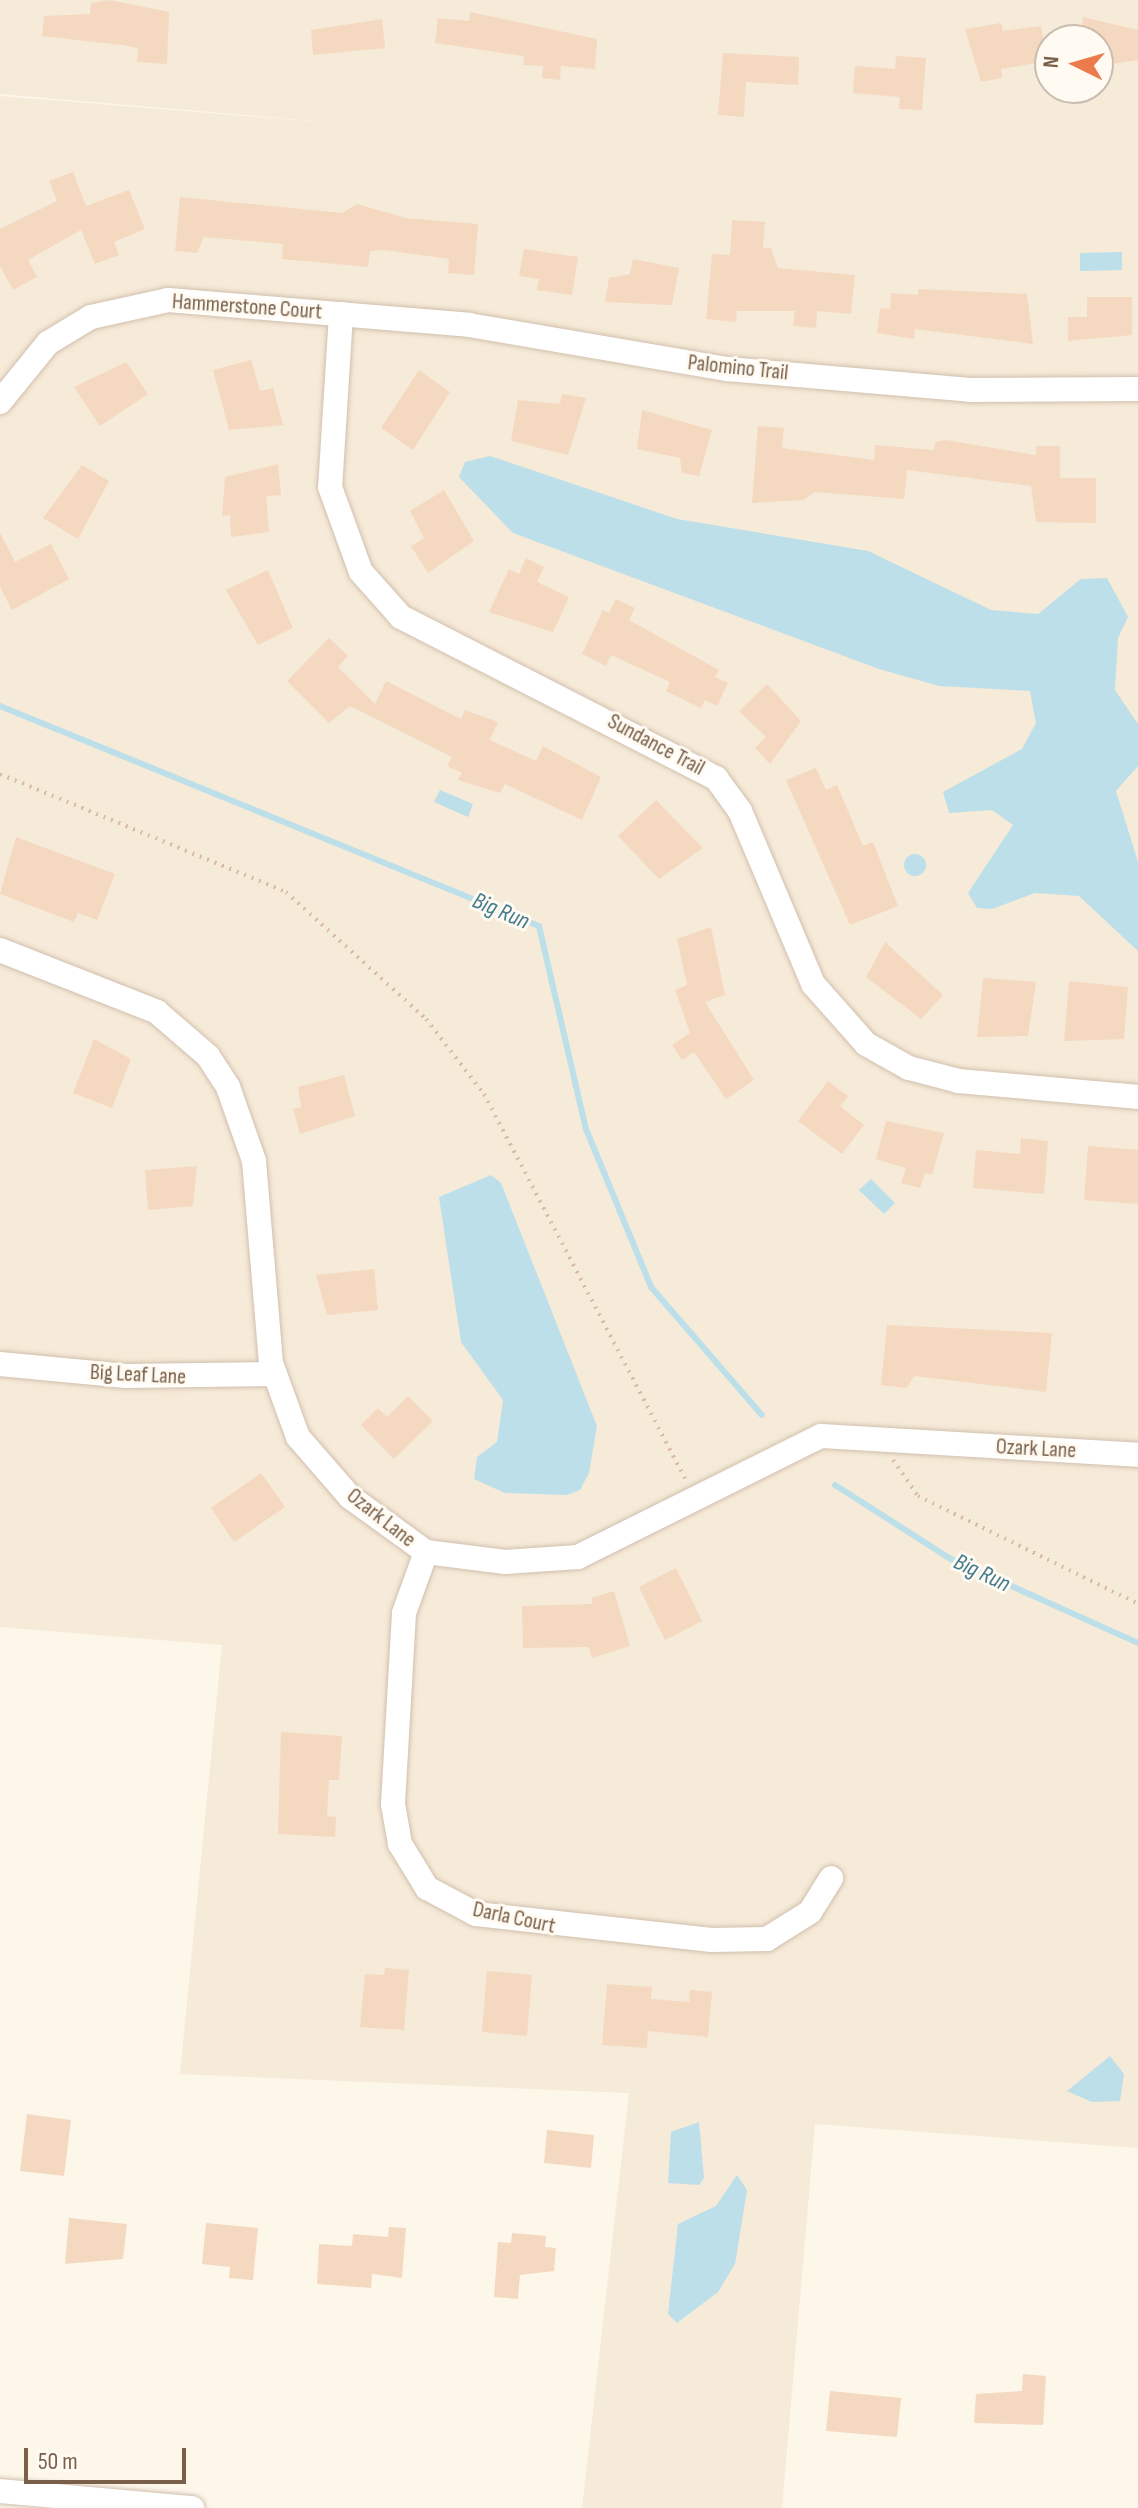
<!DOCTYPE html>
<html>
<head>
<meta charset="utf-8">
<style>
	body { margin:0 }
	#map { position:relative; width:1138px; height:2508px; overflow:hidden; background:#fdf7ea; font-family:"Sofia Sans Condensed",sans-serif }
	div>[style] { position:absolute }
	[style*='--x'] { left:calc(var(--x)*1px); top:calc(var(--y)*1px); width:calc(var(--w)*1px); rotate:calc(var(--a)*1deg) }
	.residential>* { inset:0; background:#f6ead8 }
	.water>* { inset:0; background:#bddfe9 }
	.round { border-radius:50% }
	.stream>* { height:6px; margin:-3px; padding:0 3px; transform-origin:3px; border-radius:3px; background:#bddfe9 }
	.building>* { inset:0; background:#f4d9c0 }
	.path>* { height:4px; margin-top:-2px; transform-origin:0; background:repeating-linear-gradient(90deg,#dabca2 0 2px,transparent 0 8px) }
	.roads { filter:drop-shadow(0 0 2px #d1c0ae) drop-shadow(0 0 2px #d1c0ae) }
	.minor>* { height:24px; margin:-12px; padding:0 12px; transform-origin:12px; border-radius:12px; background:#fff }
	span { translate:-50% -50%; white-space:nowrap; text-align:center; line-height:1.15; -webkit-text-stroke:6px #fffbf2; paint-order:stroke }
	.street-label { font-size:22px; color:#7a604b }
	.water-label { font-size:24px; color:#437c8f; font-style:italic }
	.north { position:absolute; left:1034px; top:24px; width:80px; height:80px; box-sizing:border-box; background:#fffbf2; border:2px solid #cabdaf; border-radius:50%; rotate:275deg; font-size:22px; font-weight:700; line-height:32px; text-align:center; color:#7a604b }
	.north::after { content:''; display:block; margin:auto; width:28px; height:36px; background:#eb7b4b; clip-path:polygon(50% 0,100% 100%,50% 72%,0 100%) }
	.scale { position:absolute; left:24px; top:2448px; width:162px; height:36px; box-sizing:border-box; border:4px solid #7a604b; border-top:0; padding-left:10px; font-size:24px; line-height:28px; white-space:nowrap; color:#7a604b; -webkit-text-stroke:6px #fffbf2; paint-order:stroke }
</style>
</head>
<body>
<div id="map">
	<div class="residential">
		<div style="clip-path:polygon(evenodd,0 0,1138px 0,1138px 2148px,815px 2124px,782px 2508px,582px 2508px,629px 2093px,180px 2074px,222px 1645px,0 1627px,0 96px,372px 126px,0 94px,0 0,1050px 40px,1098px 40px,1098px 88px,1050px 88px,1050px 40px)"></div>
	</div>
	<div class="water">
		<div style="clip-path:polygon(1122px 252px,1122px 270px,1080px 271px,1080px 253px)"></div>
		<div style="clip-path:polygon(490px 456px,677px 519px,868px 551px,991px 610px,1038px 614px,1081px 579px,1107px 578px,1128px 617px,1118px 638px,1115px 690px,1138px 724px,1138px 766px,1116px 791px,1138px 862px,1138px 951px,1079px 896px,1035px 893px,992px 909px,977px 908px,968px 893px,1013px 825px,992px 810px,949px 813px,943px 792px,1022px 749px,1036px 723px,1030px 691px,939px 686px,879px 669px,513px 533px,459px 477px,465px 462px)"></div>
		<div style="clip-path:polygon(440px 790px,473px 804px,468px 817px,434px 802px)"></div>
		<div class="round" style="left:904px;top:854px;width:22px;height:22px"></div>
		<div style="clip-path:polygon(491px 1175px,501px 1183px,597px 1426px,589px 1473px,580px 1490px,567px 1495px,505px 1493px,474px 1479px,477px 1457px,497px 1442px,503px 1400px,461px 1342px,439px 1197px)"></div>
		<div style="clip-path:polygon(871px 1179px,895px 1203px,884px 1214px,859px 1190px)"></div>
		<div style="clip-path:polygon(1110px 2056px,1124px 2074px,1120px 2101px,1092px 2102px,1067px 2091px)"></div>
		<div style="clip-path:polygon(699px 2122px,704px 2178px,699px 2185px,668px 2183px,671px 2132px)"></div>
		<div style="clip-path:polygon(737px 2175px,747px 2190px,735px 2264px,718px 2292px,677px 2323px,668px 2314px,678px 2224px,716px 2206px)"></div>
	</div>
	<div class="stream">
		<div style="--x:0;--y:706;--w:582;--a:22.2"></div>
		<div style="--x:539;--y:926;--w:208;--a:77"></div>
		<div style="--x:586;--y:1129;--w:171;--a:67.6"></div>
		<div style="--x:651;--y:1287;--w:169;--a:49.1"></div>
		<div style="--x:835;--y:1485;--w:135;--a:32.6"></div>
		<div style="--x:949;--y:1558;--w:207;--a:24.2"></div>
	</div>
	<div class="building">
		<div style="clip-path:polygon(110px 0,169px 12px,167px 64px,137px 62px,138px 48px,122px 45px,42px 36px,44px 16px,90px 14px,91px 3px)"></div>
		<div style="clip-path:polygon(470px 12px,597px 39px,595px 69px,561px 66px,560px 80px,542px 78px,543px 66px,523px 65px,524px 56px,435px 43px,438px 18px,469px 21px)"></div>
		<div style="clip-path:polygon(1083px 17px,1138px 30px,1138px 60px,1100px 66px,1098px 40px,1081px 40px)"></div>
		<div style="clip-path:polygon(382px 19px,385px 48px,313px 55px,311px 30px)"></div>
		<div style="clip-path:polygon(1001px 23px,1003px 31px,1041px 26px,1047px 61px,1001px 69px,1002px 78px,981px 82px,965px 29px)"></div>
		<div style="clip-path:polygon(723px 53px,799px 57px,798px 85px,746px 82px,744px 117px,718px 115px)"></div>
		<div style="clip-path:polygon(896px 56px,926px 58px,922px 110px,899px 109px,900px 97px,853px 93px,855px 66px,895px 69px)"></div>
		<div style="clip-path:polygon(73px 172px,86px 206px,129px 190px,145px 229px,114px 242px,119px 255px,95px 264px,81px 230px,28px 260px,37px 277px,13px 290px,0 266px,0 229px,57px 201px,49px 181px)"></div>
		<div style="clip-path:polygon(180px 197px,342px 213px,357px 204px,406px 218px,478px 224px,474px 275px,448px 273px,449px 259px,385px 250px,370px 251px,368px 267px,282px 259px,283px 244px,204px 237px,197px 253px,175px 251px)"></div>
		<div style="clip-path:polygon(732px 220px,765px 222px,763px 248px,771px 248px,778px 268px,855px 275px,851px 314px,817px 311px,816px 328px,793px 326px,795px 311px,737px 311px,736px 322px,706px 319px,712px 254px,730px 255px)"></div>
		<div style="clip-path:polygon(524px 249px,578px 257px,572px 295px,537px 290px,539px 279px,519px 276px)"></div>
		<div style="clip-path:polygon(633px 259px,679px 268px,672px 305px,605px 302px,609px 278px,630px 274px)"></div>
		<div style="clip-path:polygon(918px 289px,1027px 294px,1033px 344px,915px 329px,914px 339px,877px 333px,880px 308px,890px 309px,891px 293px,918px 295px)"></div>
		<div style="clip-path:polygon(1087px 297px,1132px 297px,1132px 335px,1068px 341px,1068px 317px,1087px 317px)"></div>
		<div style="clip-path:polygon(251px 360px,260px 391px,273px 388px,283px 425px,229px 430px,213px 370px)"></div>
		<div style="clip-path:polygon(126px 362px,148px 394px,100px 426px,74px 387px)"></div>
		<div style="clip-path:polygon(419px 370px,450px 392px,413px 450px,381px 428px)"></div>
		<div style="clip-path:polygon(562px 394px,586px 398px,568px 455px,511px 441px,518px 400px,560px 404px)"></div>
		<div style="clip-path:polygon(642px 410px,712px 430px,699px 476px,682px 473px,680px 458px,637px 449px)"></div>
		<div style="clip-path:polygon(758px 426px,784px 428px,782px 448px,874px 460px,875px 445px,934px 450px,935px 442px,946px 440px,1036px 455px,1036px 446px,1060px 446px,1060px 478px,1096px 478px,1096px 523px,1036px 522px,1031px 486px,907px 470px,904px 499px,815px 492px,803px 500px,752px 503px)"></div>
		<div style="clip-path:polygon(278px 464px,281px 495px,266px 496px,269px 532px,231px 537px,230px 515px,222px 516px,225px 477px)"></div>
		<div style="clip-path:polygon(82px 465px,109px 481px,78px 539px,43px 518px)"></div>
		<div style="clip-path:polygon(444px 490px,474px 541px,428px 573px,411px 546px,424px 538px,410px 511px)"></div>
		<div style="clip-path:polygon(0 533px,15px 562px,51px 544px,69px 579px,12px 610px,0 587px)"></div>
		<div style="clip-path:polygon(526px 558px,544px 567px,537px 582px,569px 597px,553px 632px,489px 612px,509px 569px,519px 574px)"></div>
		<div style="clip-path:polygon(268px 570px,293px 628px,258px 645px,226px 590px)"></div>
		<div style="clip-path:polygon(616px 599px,635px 608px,629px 620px,719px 670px,715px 677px,728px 683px,717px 706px,705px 700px,701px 708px,666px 691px,670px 682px,611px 655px,606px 666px,582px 654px,603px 610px,609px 613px)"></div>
		<div style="clip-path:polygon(329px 638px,348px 656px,338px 667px,375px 704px,386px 681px,461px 719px,465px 710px,498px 722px,490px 740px,536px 761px,543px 746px,601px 777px,582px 820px,505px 784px,500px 793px,458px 780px,462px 773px,447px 766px,452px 757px,350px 706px,329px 723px,287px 681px)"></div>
		<div style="clip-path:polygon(767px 684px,801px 721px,770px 764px,755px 748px,766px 737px,739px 711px)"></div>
		<div style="clip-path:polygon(816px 768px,826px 790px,837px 785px,863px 846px,873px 842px,898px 906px,850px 925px,786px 780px)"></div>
		<div style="clip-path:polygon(656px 800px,703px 848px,659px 879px,618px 836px)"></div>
		<div style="clip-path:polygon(16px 837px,115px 874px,97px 920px,78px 913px,74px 922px,0 894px)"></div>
		<div style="clip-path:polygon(711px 927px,725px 995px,705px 1002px,754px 1080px,726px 1099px,694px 1052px,682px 1060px,672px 1045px,690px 1033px,675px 990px,687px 985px,677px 939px)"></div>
		<div style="clip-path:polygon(885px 942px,943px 995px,921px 1019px,866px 977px)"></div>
		<div style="clip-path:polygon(983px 978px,1036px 982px,1028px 1036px,977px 1037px)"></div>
		<div style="clip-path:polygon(1069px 981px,1128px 987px,1124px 1039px,1064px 1041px)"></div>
		<div style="clip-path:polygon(94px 1039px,131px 1059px,112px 1108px,73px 1093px)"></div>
		<div style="clip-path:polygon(344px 1075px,355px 1116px,300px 1134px,293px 1109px,301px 1107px,298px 1087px)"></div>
		<div style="clip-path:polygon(828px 1081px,848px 1096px,840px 1106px,864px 1125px,842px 1154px,798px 1121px)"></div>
		<div style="clip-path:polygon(886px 1121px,944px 1133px,932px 1175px,925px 1173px,920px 1188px,901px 1183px,906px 1168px,876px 1159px)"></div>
		<div style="clip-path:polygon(1021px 1138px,1048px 1141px,1044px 1194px,973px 1188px,976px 1150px,1020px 1154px)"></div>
		<div style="clip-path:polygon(1088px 1146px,1138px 1150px,1138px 1204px,1084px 1200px)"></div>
		<div style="clip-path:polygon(197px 1166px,193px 1206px,148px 1210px,145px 1170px)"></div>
		<div style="clip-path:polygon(374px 1269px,378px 1310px,327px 1315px,316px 1275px)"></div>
		<div style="clip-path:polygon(887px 1325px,1052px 1333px,1046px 1392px,914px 1376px,907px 1388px,881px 1385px)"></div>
		<div style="clip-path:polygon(408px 1396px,433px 1421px,394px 1459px,361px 1425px,378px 1408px,387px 1417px)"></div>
		<div style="clip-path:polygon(261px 1473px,285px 1507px,234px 1542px,211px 1508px)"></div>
		<div style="clip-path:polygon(676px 1568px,702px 1621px,665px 1640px,639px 1587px)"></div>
		<div style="clip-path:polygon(614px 1591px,630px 1646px,592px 1658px,589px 1647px,523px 1648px,522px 1606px,593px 1604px,591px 1598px)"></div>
		<div style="clip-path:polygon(281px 1732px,342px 1736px,339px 1780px,329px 1780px,327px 1816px,336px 1817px,335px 1837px,278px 1834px)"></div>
		<div style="clip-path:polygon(385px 1968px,409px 1970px,404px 2030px,360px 2027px,365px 1974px,384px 1975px)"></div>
		<div style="clip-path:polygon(487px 1971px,532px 1975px,527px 2036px,482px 2032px)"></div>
		<div style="clip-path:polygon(607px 1984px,652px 1987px,651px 1999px,689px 2002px,690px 1990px,712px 1992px,708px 2037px,648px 2031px,647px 2048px,602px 2045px)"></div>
		<div style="clip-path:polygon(27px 2114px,71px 2120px,64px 2176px,20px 2171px)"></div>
		<div style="clip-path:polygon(547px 2130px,594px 2135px,591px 2168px,544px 2163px)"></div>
		<div style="clip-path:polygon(69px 2218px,127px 2224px,123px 2259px,65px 2264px)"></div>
		<div style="clip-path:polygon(206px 2223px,258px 2228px,253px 2280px,229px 2278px,230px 2267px,202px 2264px)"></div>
		<div style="clip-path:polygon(389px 2227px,406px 2228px,402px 2278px,372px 2274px,371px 2288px,317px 2284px,319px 2244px,352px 2246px,353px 2234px,388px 2237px)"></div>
		<div style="clip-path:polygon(512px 2233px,546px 2236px,545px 2247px,556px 2248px,554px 2271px,520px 2275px,518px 2299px,494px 2297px,498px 2242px,511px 2243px)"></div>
		<div style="clip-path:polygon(1023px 2374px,1046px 2376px,1043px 2425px,974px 2423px,976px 2394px,1022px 2391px)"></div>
		<div style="clip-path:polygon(830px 2391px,901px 2398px,897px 2437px,826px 2431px)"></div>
	</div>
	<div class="path">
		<div style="--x:0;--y:774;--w:309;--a:22.4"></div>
		<div style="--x:286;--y:892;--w:189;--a:42.2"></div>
		<div style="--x:426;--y:1019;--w:95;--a:52.3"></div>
		<div style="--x:484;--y:1094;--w:436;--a:62.4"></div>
		<div style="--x:893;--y:1460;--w:44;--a:55.2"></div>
		<div style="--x:918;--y:1496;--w:245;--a:26.1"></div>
	</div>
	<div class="roads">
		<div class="minor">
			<div style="--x:341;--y:314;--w:173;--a:93.6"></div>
			<div style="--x:330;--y:487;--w:90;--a:70"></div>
			<div style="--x:361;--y:572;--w:60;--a:48.4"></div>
			<div style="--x:401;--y:617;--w:354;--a:27.1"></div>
			<div style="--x:716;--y:778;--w:41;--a:54"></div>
			<div style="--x:740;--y:811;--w:188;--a:67.1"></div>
			<div style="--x:813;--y:984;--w:80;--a:48.5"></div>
			<div style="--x:866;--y:1044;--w:49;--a:29.2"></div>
			<div style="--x:909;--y:1068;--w:52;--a:14.6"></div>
			<div style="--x:959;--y:1081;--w:180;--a:5.1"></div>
			<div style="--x:0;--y:402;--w:76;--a:-50.9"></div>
			<div style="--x:48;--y:343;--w:50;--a:-31.2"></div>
			<div style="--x:91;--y:317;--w:79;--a:-12.4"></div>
			<div style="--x:168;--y:300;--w:302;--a:4.7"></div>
			<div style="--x:469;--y:325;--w:262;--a:9.7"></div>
			<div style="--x:727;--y:369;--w:244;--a:4.9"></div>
			<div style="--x:970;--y:390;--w:168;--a:-0.3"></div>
			<div style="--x:0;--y:950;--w:169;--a:21.5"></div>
			<div style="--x:157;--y:1012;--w:67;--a:40.8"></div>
			<div style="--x:208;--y:1056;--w:37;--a:57"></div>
			<div style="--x:228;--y:1087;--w:78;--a:70.6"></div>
			<div style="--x:254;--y:1161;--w:203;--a:85.2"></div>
			<div style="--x:271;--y:1363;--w:79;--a:70"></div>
			<div style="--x:298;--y:1437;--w:79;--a:49.1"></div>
			<div style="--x:350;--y:1497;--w:94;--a:35.9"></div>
			<div style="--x:426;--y:1552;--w:80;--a:7.2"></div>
			<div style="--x:505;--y:1562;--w:73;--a:-3.9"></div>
			<div style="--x:578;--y:1557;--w:271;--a:-26.5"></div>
			<div style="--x:821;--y:1436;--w:318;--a:3.4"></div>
			<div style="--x:0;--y:1364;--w:127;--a:5.4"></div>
			<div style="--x:126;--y:1376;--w:149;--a:-0.8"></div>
			<div style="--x:426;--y:1552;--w:65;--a:109.8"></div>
			<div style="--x:404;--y:1613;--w:191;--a:93.3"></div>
			<div style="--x:393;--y:1804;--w:41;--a:80.1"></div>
			<div style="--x:400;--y:1844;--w:52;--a:58.5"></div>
			<div style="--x:427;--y:1888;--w:55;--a:28"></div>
			<div style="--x:476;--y:1914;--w:237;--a:6.3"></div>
			<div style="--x:712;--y:1940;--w:55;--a:-1"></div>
			<div style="--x:767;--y:1939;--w:51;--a:-32.1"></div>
			<div style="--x:810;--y:1912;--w:40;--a:-58"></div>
			<div style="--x:0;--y:2491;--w:193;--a:5.1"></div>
		</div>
	</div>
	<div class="street-label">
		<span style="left:247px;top:307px;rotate:4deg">Hammerstone Court</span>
		<span style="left:738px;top:368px;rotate:6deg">Palomino Trail</span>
		<span style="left:656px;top:745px;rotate:28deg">Sundance Trail</span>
		<span style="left:138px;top:1375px;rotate:3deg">Big Leaf Lane</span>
		<span style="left:1036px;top:1449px;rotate:3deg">Ozark Lane</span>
		<span style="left:381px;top:1518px;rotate:38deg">Ozark Lane</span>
		<span style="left:514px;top:1918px;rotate:12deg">Darla Court</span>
	</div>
	<div class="water-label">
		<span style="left:501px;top:911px;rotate:23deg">Big Run</span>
		<span style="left:982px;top:1573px;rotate:25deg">Big Run</span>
	</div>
	<div class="north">N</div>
	<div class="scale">50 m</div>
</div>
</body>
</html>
